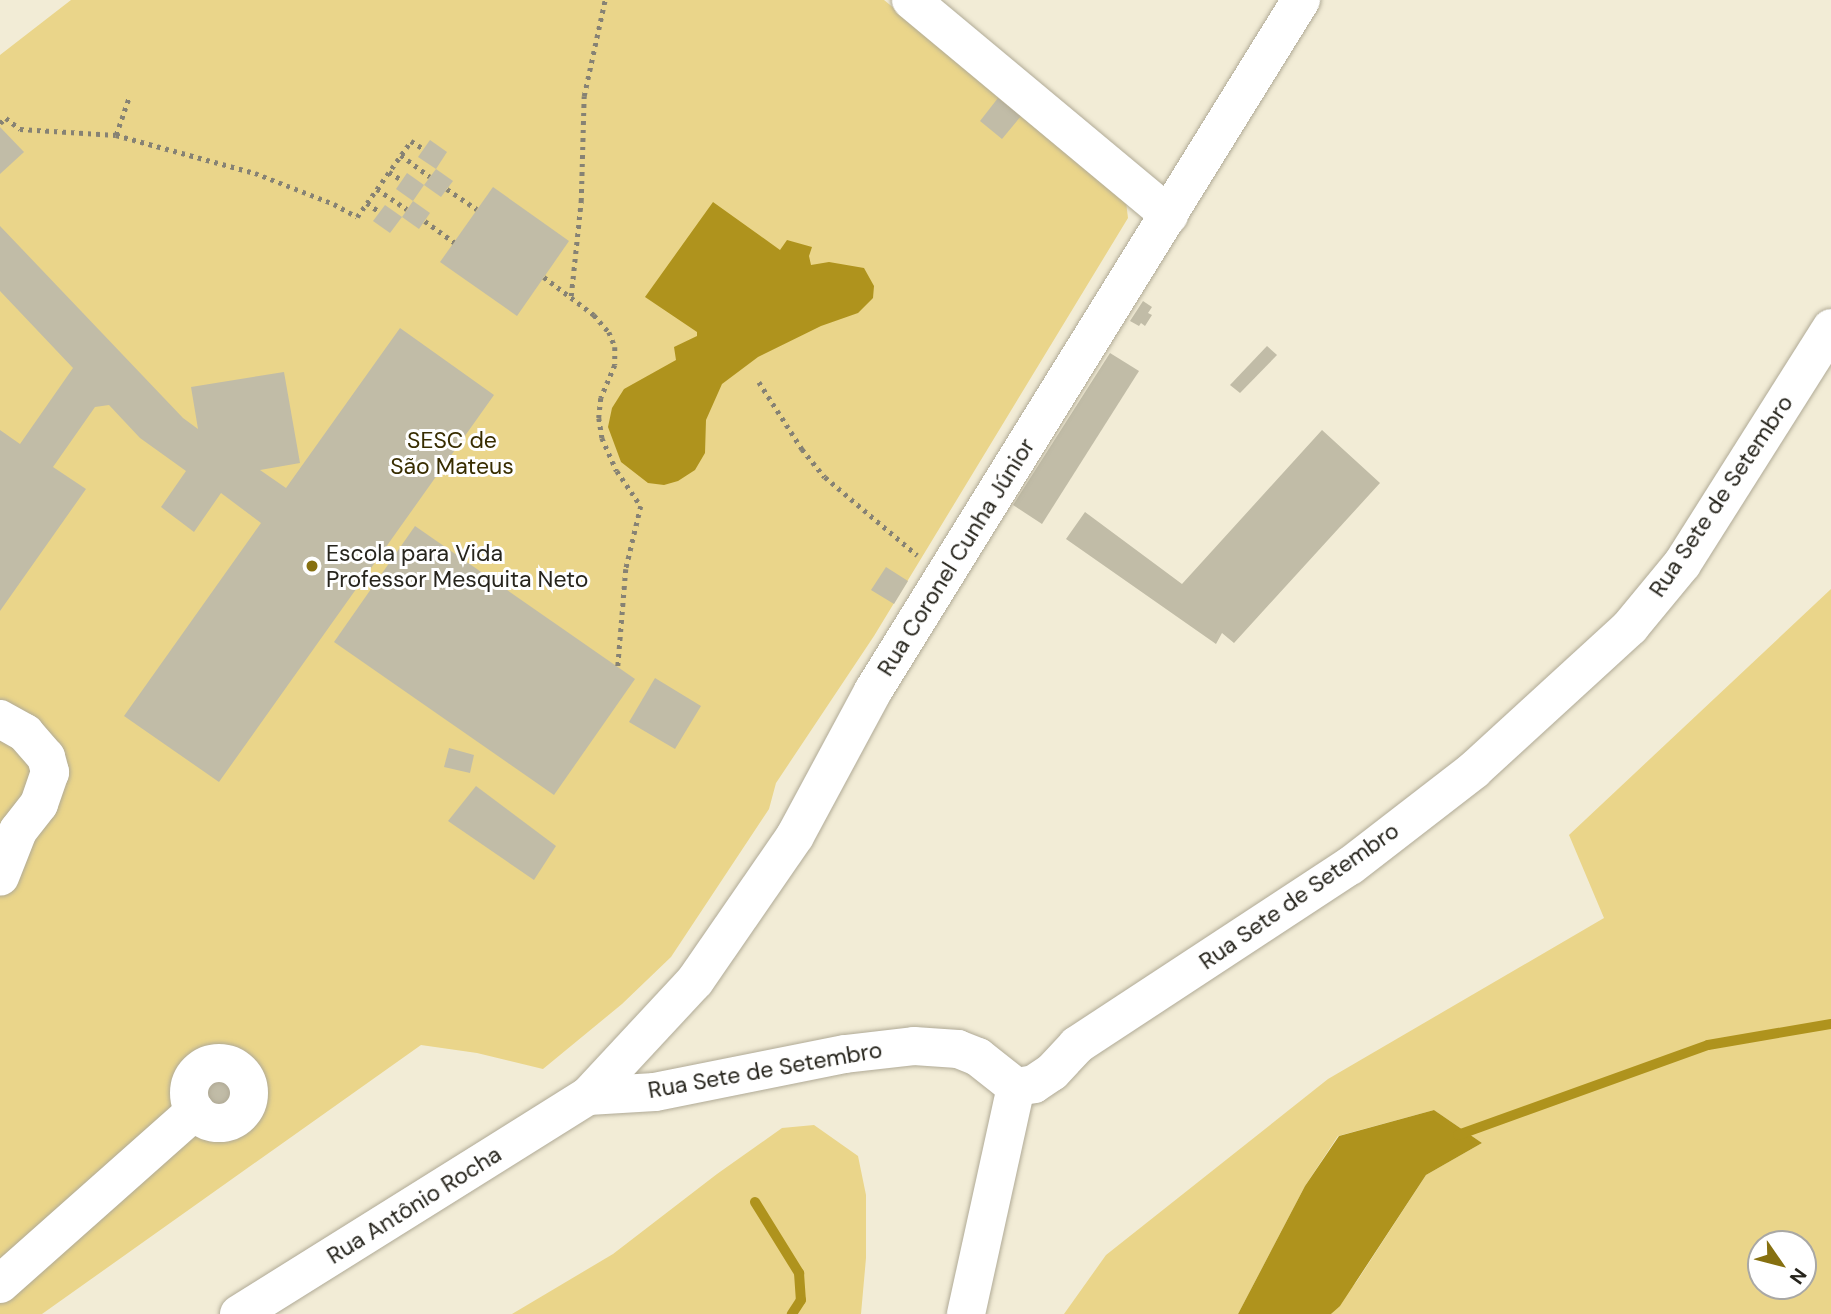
<!DOCTYPE html>
<html>
<head>
<meta charset="utf-8">
<style>
	body { margin:0 }
	#map { position:relative; width:1831px; height:1314px; overflow:hidden; background:#f2ecd6; font-family:"DM Sans",sans-serif }
	div>[style] { position:absolute }
	[style*='--x'] { left:calc(var(--x)*1px); top:calc(var(--y)*1px); width:calc(var(--w)*1px); rotate:calc(var(--a)*1deg) }
	.green>* { inset:0; background:#ead58a }
	.water>* { inset:0; background:#af931d }
	.stream>* { height:10px; margin:-5px; padding:0 5px; transform-origin:5px; border-radius:5px; background:#af931d }
	.building>* { inset:0; background:#c1bca7 }
	.path>* { height:4.5px; margin-top:-2.25px; transform-origin:0; background:repeating-linear-gradient(90deg,#868274 0 3.5px,transparent 0 8.5px) }
	.roads { filter:drop-shadow(0 0 2px #b0aa96) drop-shadow(0 0 2px #b0aa96) }
	.minor>* { height:38px; margin:-19px; padding:0 19px; transform-origin:19px; border-radius:19px; background:#fff }
	.minor>.ring { margin:-19px; padding:0; box-sizing:content-box; background:none; border:38px solid #fff; border-radius:50% }
	.dots>* { width:19px; height:19px; translate:-50% -50%; box-sizing:border-box; border:4px solid #fff; border-radius:50% }
	span { translate:-50% -50%; white-space:nowrap; text-align:center; line-height:1.15; -webkit-text-stroke:6px #fff; paint-order:stroke }
	.park-label { font-size:23px; color:#382d00 }
	.street-label { font-size:23px; color:#27251d }
	.poi-label { font-size:23px; color:#27251d }
	.left { translate:0 -50%; text-align:left }
	.north { position:absolute; left:1747px; top:1230px; width:70px; height:70px; box-sizing:border-box; background:#fff; border:2px solid #a9a8a5; border-radius:50%; rotate:125deg; font-size:19px; font-weight:700; line-height:28px; text-align:center; color:#27251d }
	.north::after { content:''; display:block; margin:auto; width:24px; height:32px; background:#867010; clip-path:polygon(50% 0,100% 100%,50% 72%,0 100%) }
</style>
</head>
<body>
<div id="map">
	<div class="green">
		<div style="clip-path:polygon(71px 0,884px 0,1117px 191px,1126px 202px,1128px 218px,874px 636px,776px 783px,769px 809px,671px 957px,622px 1004px,543px 1069px,477px 1053px,421px 1045px,42px 1314px,0 1314px,0 55px)"></div>
		<div style="clip-path:polygon(evenodd,1831px 589px,1831px 1314px,1331px 1314px,1357px 1281px,1426px 1175px,1482px 1143px,1434px 1110px,1338px 1136px,1305px 1186px,1238px 1314px,1064px 1314px,1106px 1255px,1328px 1079px,1604px 918px,1569px 835px,1831px 589px,1761px 1244px,1803px 1244px,1803px 1286px,1761px 1286px,1761px 1244px)"></div>
		<div style="clip-path:polygon(814px 1125px,858px 1156px,866px 1195px,866px 1258px,861px 1314px,512px 1314px,613px 1254px,717px 1174px,782px 1128px)"></div>
	</div>
	<div class="water">
		<div style="clip-path:polygon(713px 202px,780px 250px,787px 240px,812px 247px,809px 256px,811px 265px,829px 262px,864px 268px,874px 286px,873px 298px,858px 313px,821px 326px,758px 357px,722px 384px,706px 420px,705px 453px,695px 470px,678px 481px,664px 485px,648px 483px,621px 462px,608px 427px,612px 408px,624px 389px,676px 360px,674px 347px,697px 336px,697px 332px,645px 297px)"></div>
		<div style="clip-path:polygon(1434px 1110px,1482px 1143px,1426px 1175px,1340px 1306px,1331px 1314px,1238px 1314px,1305px 1186px,1339px 1136px)"></div>
	</div>
	<div class="stream">
		<div style="--x:1458;--y:1135;--w:266;--a:-19.8"></div>
		<div style="--x:1708;--y:1045;--w:125;--a:-9.7"></div>
		<div style="--x:755;--y:1202;--w:84;--a:58.2"></div>
		<div style="--x:799;--y:1273;--w:27;--a:86"></div>
		<div style="--x:801;--y:1300;--w:17;--a:123"></div>
	</div>
	<div class="building">
		<div style="clip-path:polygon(998px 98px,1021px 116px,1002px 139px,980px 121px)"></div>
		<div style="clip-path:polygon(0 127px,24px 152px,0 174px)"></div>
		<div style="clip-path:polygon(430px 140px,447px 152px,436px 169px,418px 157px)"></div>
		<div style="clip-path:polygon(436px 169px,453px 181px,441px 197px,424px 185px)"></div>
		<div style="clip-path:polygon(407px 173px,424px 185px,413px 201px,396px 189px)"></div>
		<div style="clip-path:polygon(493px 187px,569px 241px,517px 316px,440px 262px)"></div>
		<div style="clip-path:polygon(413px 201px,430px 213px,419px 229px,402px 217px)"></div>
		<div style="clip-path:polygon(385px 205px,402px 217px,390px 233px,373px 221px)"></div>
		<div style="clip-path:polygon(0 226px,183px 418px,198px 429px,191px 387px,284px 372px,300px 463px,260px 470px,286px 488px,400px 328px,494px 395px,219px 782px,124px 716px,261px 523px,221px 493px,194px 532px,161px 507px,186px 471px,140px 438px,109px 405px,95px 407px,53px 467px,86px 489px,0 611px,0 430px,20px 444px,73px 368px,0 291px)"></div>
		<div style="clip-path:polygon(1143px 301px,1152px 307px,1148px 313px,1152px 315px,1145px 326px,1141px 323px,1139px 326px,1130px 321px)"></div>
		<div style="clip-path:polygon(1267px 346px,1277px 355px,1240px 393px,1230px 385px)"></div>
		<div style="clip-path:polygon(1110px 353px,1139px 371px,1042px 524px,1013px 505px)"></div>
		<div style="clip-path:polygon(1322px 430px,1380px 483px,1234px 643px,1222px 633px,1216px 644px,1066px 539px,1085px 512px,1182px 584px)"></div>
		<div style="clip-path:polygon(415px 526px,635px 679px,554px 795px,334px 642px)"></div>
		<div style="clip-path:polygon(886px 567px,908px 581px,894px 604px,871px 590px)"></div>
		<div style="clip-path:polygon(655px 678px,701px 706px,675px 749px,629px 722px)"></div>
		<div style="clip-path:polygon(449px 748px,474px 755px,470px 773px,444px 767px)"></div>
		<div style="clip-path:polygon(476px 786px,556px 846px,534px 880px,448px 821px)"></div>
		<div style="clip-path:polygon(219px 1072px,242px 1102px,222px 1118px,199px 1087px)"></div>
	</div>
	<div class="path">
		<div style="--x:0;--y:123;--w:8;--a:-40"></div>
		<div style="--x:6;--y:118;--w:18;--a:38"></div>
		<div style="--x:20;--y:129;--w:96;--a:3.6"></div>
		<div style="--x:116;--y:135;--w:144;--a:15.3"></div>
		<div style="--x:255;--y:173;--w:85;--a:21.4"></div>
		<div style="--x:334;--y:204;--w:26;--a:29"></div>
		<div style="--x:357;--y:217;--w:93;--a:-54.6"></div>
		<div style="--x:411;--y:141;--w:15;--a:32"></div>
		<div style="--x:116;--y:135;--w:39;--a:-71"></div>
		<div style="--x:401;--y:155;--w:36;--a:37"></div>
		<div style="--x:389;--y:172;--w:15;--a:32"></div>
		<div style="--x:377;--y:189;--w:36;--a:34"></div>
		<div style="--x:447;--y:189;--w:36;--a:34"></div>
		<div style="--x:367;--y:203;--w:16;--a:35"></div>
		<div style="--x:425;--y:221;--w:36;--a:36"></div>
		<div style="--x:544;--y:277;--w:63;--a:37.2"></div>
		<div style="--x:594;--y:315;--w:23;--a:49"></div>
		<div style="--x:609;--y:332;--w:16;--a:68"></div>
		<div style="--x:615;--y:347;--w:18;--a:90"></div>
		<div style="--x:615;--y:365;--w:36;--a:113"></div>
		<div style="--x:601;--y:398;--w:20;--a:96"></div>
		<div style="--x:599;--y:418;--w:20;--a:81"></div>
		<div style="--x:602;--y:438;--w:36;--a:66"></div>
		<div style="--x:617;--y:471;--w:42;--a:55.6"></div>
		<div style="--x:641;--y:506;--w:65;--a:103.4"></div>
		<div style="--x:626;--y:569;--w:98;--a:94.7"></div>
		<div style="--x:571;--y:296;--w:96;--a:-84"></div>
		<div style="--x:581;--y:201;--w:105;--a:-88.4"></div>
		<div style="--x:584;--y:96;--w:98;--a:-77.7"></div>
		<div style="--x:759;--y:382;--w:80;--a:57.3"></div>
		<div style="--x:802;--y:449;--w:36;--a:51"></div>
		<div style="--x:825;--y:477;--w:121;--a:40.3"></div>
	</div>
	<div class="roads">
		<div class="minor">
			<div style="--x:911;--y:0;--w:336;--a:39.8"></div>
			<div style="--x:0;--y:719;--w:29;--a:29"></div>
			<div style="--x:25;--y:733;--w:32;--a:49"></div>
			<div style="--x:46;--y:757;--w:16;--a:75"></div>
			<div style="--x:50;--y:772;--w:34;--a:109"></div>
			<div style="--x:39;--y:804;--w:34;--a:128"></div>
			<div style="--x:18;--y:831;--w:49;--a:111.4"></div>
			<div class="ring" style="left:189px;top:1063px;width:22px;height:22px"></div>
			<div style="--x:588;--y:1096;--w:67;--a:-3.4"></div>
			<div style="--x:655;--y:1092;--w:194;--a:-11.3"></div>
			<div style="--x:845;--y:1054;--w:69;--a:-6.6"></div>
			<div style="--x:914;--y:1046;--w:44;--a:3.9"></div>
			<div style="--x:958;--y:1049;--w:22;--a:22"></div>
			<div style="--x:978;--y:1057;--w:48;--a:38.3"></div>
			<div style="--x:1016;--y:1087;--w:18;--a:-9"></div>
			<div style="--x:1034;--y:1084;--w:22;--a:-34"></div>
			<div style="--x:1052;--y:1072;--w:37;--a:-47"></div>
			<div style="--x:1077;--y:1045;--w:326;--a:-33.3"></div>
			<div style="--x:1350;--y:866;--w:157;--a:-37.7"></div>
			<div style="--x:1474;--y:770;--w:212;--a:-42.5"></div>
			<div style="--x:1630;--y:627;--w:82;--a:-50.5"></div>
			<div style="--x:1682;--y:564;--w:279;--a:-57.7"></div>
			<div style="--x:0;--y:1284;--w:261;--a:-41.6"></div>
			<div style="--x:239;--y:1314;--w:411;--a:-32"></div>
			<div style="--x:588;--y:1096;--w:157;--a:-47.1"></div>
			<div style="--x:695;--y:981;--w:176;--a:-55.4"></div>
			<div style="--x:795;--y:836;--w:165;--a:-61.7"></div>
			<div style="--x:873;--y:691;--w:813;--a:-58.23"></div>
			<div style="--x:966;--y:1314;--w:232;--a:-77.6"></div>
		</div>
	</div>
	<div class="dots">
		<div style="left:312px;top:566px;background:#867010"></div>
	</div>
	<div class="park-label">
		<span style="left:452px;top:453px">SESC de<br>São Mateus</span>
	</div>
	<div class="street-label">
		<span style="left:1721px;top:496px;rotate:-56deg">Rua Sete de Setembro</span>
		<span style="left:956px;top:557px;rotate:-58deg">Rua Coronel Cunha Júnior</span>
		<span style="left:1299px;top:896px;rotate:-35deg">Rua Sete de Setembro</span>
		<span style="left:765px;top:1070px;rotate:-10deg">Rua Sete de Setembro</span>
		<span style="left:414px;top:1205px;rotate:-32deg">Rua Antônio Rocha</span>
	</div>
	<div class="poi-label">
		<span class="left" style="left:326px;top:566px">Escola para Vida<br>Professor Mesquita Neto</span>
	</div>
	<div class="north">N</div>
</div>
</body>
</html>
